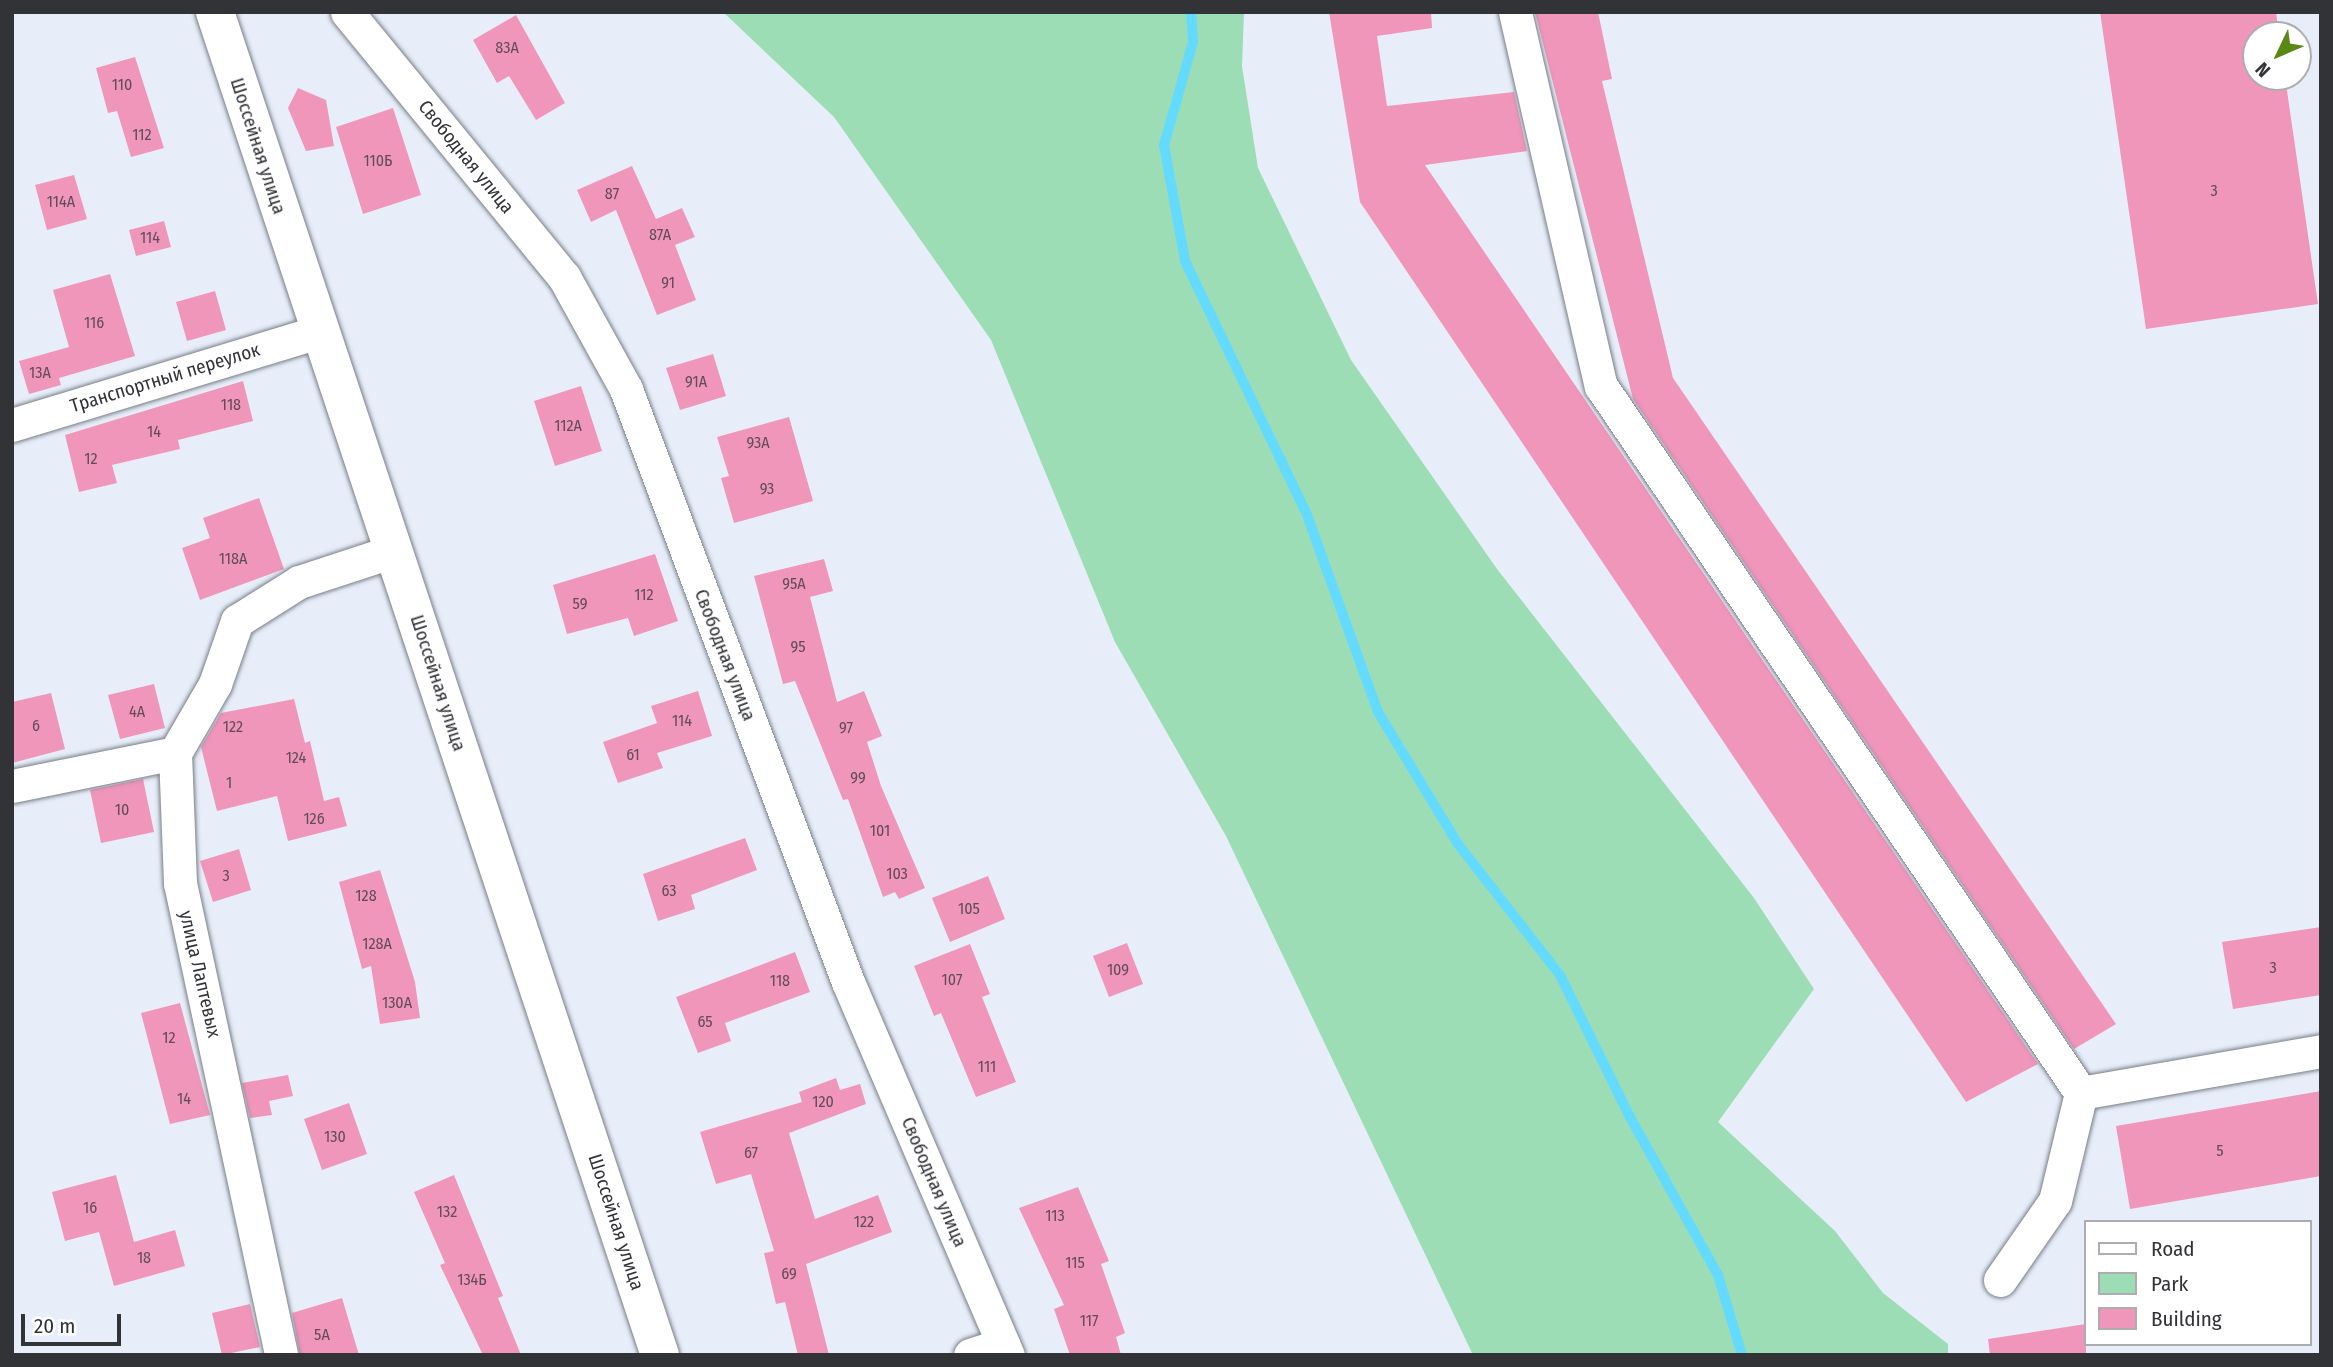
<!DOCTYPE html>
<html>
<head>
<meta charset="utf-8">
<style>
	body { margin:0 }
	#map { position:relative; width:2333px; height:1367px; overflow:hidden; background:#e8eef9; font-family:"Fira Sans Condensed",sans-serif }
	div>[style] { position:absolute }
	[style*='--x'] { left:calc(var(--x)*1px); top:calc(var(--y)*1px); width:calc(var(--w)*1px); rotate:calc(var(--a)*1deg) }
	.green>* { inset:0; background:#9cddb5 }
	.stream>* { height:10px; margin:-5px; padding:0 5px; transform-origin:5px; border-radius:5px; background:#64dbfe }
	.building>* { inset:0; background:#f096bb }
	.roads { filter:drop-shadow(0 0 2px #787e87) drop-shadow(0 0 2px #787e87) }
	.minor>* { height:33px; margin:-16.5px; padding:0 16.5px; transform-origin:16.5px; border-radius:16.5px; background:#fff }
	.major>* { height:38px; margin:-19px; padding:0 19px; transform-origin:19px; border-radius:19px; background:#fff }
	span { translate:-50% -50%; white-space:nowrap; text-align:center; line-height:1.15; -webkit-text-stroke:5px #fff; paint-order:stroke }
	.number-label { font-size:16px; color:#614c58 }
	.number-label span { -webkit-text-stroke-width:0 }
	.street-label { font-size:19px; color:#313337 }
	.frame { position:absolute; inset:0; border:14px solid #313337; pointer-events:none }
	.legend { position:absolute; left:2084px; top:1220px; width:228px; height:126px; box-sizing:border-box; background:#fff; border:2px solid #adadaf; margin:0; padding:9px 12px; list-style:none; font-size:21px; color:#313337 }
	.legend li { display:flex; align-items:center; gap:14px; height:35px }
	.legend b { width:35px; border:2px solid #adadaf }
	.north { position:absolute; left:2242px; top:21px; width:70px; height:70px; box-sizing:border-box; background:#fff; border:2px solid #adadaf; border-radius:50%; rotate:226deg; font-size:19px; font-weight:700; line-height:28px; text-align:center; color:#313337 }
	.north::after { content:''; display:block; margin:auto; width:24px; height:32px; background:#5b8715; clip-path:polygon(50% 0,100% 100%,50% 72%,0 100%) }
	.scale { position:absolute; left:21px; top:1314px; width:100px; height:32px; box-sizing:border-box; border:4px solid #313337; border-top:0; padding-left:9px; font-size:21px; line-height:24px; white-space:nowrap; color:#313337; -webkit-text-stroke:5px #fff; paint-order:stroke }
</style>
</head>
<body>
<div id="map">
	<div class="green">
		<div style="clip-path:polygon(723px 12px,1244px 12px,1242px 66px,1258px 168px,1351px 360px,1497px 569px,1754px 898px,1814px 989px,1718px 1122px,1835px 1231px,1883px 1293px,1948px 1344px,1948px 1355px,1473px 1355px,1226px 836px,1115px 642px,991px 340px,834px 117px)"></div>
	</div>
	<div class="stream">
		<div style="--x:1191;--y:12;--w:30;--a:86"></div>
		<div style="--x:1193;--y:42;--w:107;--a:105.7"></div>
		<div style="--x:1164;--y:145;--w:118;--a:79.7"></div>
		<div style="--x:1185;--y:261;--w:282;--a:64.3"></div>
		<div style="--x:1307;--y:515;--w:209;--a:70.2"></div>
		<div style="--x:1378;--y:712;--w:154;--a:58.8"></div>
		<div style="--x:1458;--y:844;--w:166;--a:52.1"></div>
		<div style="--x:1560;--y:975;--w:158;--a:63.8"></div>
		<div style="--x:1630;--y:1117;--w:181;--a:60.9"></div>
		<div style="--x:1718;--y:1275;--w:84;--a:73.3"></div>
	</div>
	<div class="building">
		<div style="clip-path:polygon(1329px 12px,1431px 12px,1432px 28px,1377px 36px,1387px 106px,1514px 92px,1527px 151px,1425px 165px,2038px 1064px,1966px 1102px,1360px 202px)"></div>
		<div style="clip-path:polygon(1535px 12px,1598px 12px,1612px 79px,1602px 81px,1673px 378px,2116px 1024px,2074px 1049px,1633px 399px)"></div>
		<div style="clip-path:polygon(2100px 12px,2276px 12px,2279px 35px,2256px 35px,2256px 77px,2285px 77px,2318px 304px,2146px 329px)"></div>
		<div style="clip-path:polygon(516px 15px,565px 103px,536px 120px,509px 76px,497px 83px,473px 40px)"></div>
		<div style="clip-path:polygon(135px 57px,164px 148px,131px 157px,117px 111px,108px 113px,96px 68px)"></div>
		<div style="clip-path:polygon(298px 88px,326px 100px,334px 146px,306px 151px,288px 108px)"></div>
		<div style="clip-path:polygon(393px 108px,421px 195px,363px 214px,336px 127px)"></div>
		<div style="clip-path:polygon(632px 166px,656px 219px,682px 208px,695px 237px,675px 245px,696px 300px,657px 315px,616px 210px,591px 222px,577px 190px)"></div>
		<div style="clip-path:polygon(74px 175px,87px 219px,47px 230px,35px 185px)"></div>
		<div style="clip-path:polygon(164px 221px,171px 247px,136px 256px,129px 230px)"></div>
		<div style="clip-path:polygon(110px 274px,135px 356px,59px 378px,61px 385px,29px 394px,19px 361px,69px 347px,53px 290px)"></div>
		<div style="clip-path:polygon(215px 291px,226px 330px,187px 341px,176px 302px)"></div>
		<div style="clip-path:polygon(713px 354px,726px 396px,680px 410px,666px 368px)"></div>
		<div style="clip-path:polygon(243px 381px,253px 421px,178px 440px,180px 449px,112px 465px,117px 483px,79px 492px,65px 435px)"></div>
		<div style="clip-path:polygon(581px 386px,602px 451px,555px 466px,534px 401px)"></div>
		<div style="clip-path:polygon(789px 417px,813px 501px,734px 523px,721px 478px,729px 476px,717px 437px)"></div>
		<div style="clip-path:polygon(259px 498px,284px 569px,200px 600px,182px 548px,210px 538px,203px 518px)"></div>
		<div style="clip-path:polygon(655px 554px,678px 621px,634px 636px,628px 618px,567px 634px,553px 585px)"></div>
		<div style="clip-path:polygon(824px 559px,833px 591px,810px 597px,837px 702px,864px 691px,882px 736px,867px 742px,881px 786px,925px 888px,899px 899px,895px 892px,883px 897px,848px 799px,843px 800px,795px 681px,783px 684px,754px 576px)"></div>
		<div style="clip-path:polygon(154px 684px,165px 728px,120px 739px,108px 695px)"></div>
		<div style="clip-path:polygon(698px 691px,712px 736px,657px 753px,663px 768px,618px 783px,603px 742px,657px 723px,651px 706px)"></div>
		<div style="clip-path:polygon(51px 693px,65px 749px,12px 763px,12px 702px)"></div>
		<div style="clip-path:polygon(294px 699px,305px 743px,310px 741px,324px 801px,339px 797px,347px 826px,288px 841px,277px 796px,217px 811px,201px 747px,221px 713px)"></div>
		<div style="clip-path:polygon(143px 779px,154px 832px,101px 843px,90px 790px)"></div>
		<div style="clip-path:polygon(745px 838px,757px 870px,691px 895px,695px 909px,658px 921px,643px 874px)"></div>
		<div style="clip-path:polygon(239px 849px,251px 890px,213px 902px,200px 861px)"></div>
		<div style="clip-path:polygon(380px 870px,415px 982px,420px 1018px,380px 1024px,371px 966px,362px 969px,339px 882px)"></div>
		<div style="clip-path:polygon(988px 876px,1005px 919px,950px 942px,932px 898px)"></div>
		<div style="clip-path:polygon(2321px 927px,2321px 995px,2233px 1009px,2222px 942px)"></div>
		<div style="clip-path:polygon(1127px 943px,1143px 984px,1109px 997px,1093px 956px)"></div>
		<div style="clip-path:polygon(970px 944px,990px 994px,982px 997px,1016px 1082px,976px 1097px,941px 1013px,934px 1016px,914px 966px)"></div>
		<div style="clip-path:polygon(795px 952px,810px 992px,725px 1023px,731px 1041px,698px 1053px,676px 997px)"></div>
		<div style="clip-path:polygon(180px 1003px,210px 1115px,170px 1124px,141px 1013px)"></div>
		<div style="clip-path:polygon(288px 1075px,293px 1096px,269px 1101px,272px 1115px,250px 1118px,242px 1083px)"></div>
		<div style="clip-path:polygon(836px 1078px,840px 1090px,860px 1084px,866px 1104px,789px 1133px,815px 1219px,878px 1195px,892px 1232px,806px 1264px,829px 1355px,798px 1355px,785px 1302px,776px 1304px,764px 1253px,774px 1251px,751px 1174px,716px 1184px,700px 1132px,802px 1102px,799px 1092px)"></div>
		<div style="clip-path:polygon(2321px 1091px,2321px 1176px,2130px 1209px,2116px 1126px)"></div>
		<div style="clip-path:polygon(349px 1103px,367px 1154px,322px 1170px,304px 1119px)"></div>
		<div style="clip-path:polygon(116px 1175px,134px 1242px,175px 1230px,185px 1266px,114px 1286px,99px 1232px,65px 1241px,52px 1192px)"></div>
		<div style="clip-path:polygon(454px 1175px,503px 1296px,498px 1298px,521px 1355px,483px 1355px,440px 1265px,445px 1263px,414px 1192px)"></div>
		<div style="clip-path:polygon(1078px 1187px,1109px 1261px,1101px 1264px,1125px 1333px,1116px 1337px,1121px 1355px,1070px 1355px,1054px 1309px,1064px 1305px,1019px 1208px)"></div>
		<div style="clip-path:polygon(342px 1298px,359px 1355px,300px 1355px,292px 1313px)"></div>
		<div style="clip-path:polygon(250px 1304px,260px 1347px,222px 1355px,212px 1313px)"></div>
		<div style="clip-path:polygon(2086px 1324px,2086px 1355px,1990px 1355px,1988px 1339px)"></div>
	</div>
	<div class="roads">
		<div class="minor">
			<div style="--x:347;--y:12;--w:343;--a:50.7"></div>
			<div style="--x:564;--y:277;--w:128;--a:61"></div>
			<div style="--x:626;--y:389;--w:633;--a:69.48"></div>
			<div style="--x:848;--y:982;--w:406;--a:66.8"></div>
			<div style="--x:1515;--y:12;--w:384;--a:77.1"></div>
			<div style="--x:1601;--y:386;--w:855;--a:55.83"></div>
			<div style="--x:2081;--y:1093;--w:244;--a:-9.9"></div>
			<div style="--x:12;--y:425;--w:321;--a:-16.9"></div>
			<div style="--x:175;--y:753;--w:80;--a:-59.9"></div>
			<div style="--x:215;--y:684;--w:67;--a:-70.8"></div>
			<div style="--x:237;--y:621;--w:73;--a:-32.2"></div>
			<div style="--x:299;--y:582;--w:100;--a:-18.1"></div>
			<div style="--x:12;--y:786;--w:166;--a:-11.4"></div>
			<div style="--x:175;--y:753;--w:130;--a:87.8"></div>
			<div style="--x:180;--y:883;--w:483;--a:77.9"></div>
			<div style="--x:2000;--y:1280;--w:96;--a:-55.2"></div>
			<div style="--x:2055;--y:1201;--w:111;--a:-76.5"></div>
			<div style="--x:970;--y:1355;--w:35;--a:-18"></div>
		</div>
		<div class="major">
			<div style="--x:215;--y:12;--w:1415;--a:71.67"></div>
		</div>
	</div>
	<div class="number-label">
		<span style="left:507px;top:48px">83А</span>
		<span style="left:122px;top:85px">110</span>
		<span style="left:142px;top:135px">112</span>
		<span style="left:378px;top:161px">110Б</span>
		<span style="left:2214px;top:191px">3</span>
		<span style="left:612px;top:194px">87</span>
		<span style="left:61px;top:202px">114А</span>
		<span style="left:660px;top:235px">87А</span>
		<span style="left:150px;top:238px">114</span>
		<span style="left:668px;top:283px">91</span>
		<span style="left:94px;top:323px">116</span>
		<span style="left:40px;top:373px">13А</span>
		<span style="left:696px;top:382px">91А</span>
		<span style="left:231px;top:405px">118</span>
		<span style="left:568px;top:426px">112А</span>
		<span style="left:154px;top:432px">14</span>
		<span style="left:758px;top:443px">93А</span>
		<span style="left:91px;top:459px">12</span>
		<span style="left:767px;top:489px">93</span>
		<span style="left:233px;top:559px">118А</span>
		<span style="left:794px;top:584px">95А</span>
		<span style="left:644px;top:595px">112</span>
		<span style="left:580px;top:604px">59</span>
		<span style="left:798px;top:647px">95</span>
		<span style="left:137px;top:712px">4А</span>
		<span style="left:682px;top:721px">114</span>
		<span style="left:36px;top:726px">6</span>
		<span style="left:233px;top:727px">122</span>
		<span style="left:846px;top:728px">97</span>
		<span style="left:633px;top:755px">61</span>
		<span style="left:296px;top:758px">124</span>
		<span style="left:858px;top:778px">99</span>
		<span style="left:229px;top:783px">1</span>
		<span style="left:122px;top:810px">10</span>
		<span style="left:314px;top:819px">126</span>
		<span style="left:880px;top:831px">101</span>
		<span style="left:897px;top:874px">103</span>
		<span style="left:226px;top:876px">3</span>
		<span style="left:669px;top:891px">63</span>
		<span style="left:366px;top:896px">128</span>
		<span style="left:969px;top:909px">105</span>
		<span style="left:377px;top:944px">128А</span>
		<span style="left:2273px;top:968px">3</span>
		<span style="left:1118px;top:970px">109</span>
		<span style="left:952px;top:980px">107</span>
		<span style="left:780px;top:981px">118</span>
		<span style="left:397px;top:1003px">130А</span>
		<span style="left:705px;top:1022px">65</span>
		<span style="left:169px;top:1038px">12</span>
		<span style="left:987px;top:1067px">111</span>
		<span style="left:184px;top:1099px">14</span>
		<span style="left:823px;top:1102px">120</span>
		<span style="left:335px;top:1137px">130</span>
		<span style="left:2220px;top:1151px">5</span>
		<span style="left:751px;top:1153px">67</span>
		<span style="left:90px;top:1208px">16</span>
		<span style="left:447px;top:1212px">132</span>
		<span style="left:1055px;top:1216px">113</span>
		<span style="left:864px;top:1222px">122</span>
		<span style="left:144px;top:1258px">18</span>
		<span style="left:1075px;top:1263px">115</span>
		<span style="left:789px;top:1274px">69</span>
		<span style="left:472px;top:1280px">134Б</span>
		<span style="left:1089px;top:1321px">117</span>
		<span style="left:322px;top:1335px">5А</span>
	</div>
	<div class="street-label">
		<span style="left:258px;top:146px;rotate:72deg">Шоссейная улица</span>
		<span style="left:466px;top:157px;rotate:51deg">Свободная улица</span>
		<span style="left:165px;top:378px;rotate:-17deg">Транспортный переулок</span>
		<span style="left:725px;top:655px;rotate:69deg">Свободная улица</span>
		<span style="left:438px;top:683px;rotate:72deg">Шоссейная улица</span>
		<span style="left:200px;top:974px;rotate:77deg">улица Лаптевых</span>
		<span style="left:934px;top:1182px;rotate:67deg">Свободная улица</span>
		<span style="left:616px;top:1222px;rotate:72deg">Шоссейная улица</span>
	</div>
	<div class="frame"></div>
	<ul class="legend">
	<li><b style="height:9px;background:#fff"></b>Road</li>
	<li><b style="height:19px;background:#9cddb5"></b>Park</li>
	<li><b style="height:19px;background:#f096bb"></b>Building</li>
	</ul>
	<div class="north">N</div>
	<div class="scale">20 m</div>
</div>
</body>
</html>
